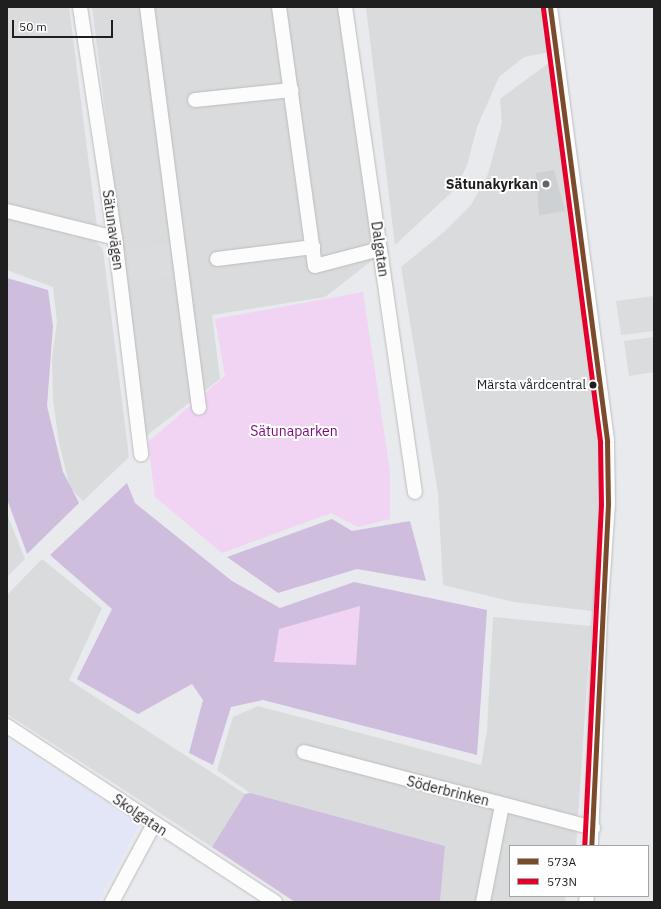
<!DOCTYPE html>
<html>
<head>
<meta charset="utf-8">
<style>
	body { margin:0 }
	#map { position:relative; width:661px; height:909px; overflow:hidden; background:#e8eaed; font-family:"IBM Plex Sans",sans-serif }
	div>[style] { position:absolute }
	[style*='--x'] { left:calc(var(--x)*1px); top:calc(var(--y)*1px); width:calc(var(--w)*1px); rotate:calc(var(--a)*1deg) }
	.residential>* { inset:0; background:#d9dbdc }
	.education>* { inset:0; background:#e2e6f7 }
	.forest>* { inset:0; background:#cebddd }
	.park>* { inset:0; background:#f1d3f4 }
	.parking>* { inset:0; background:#dbdcdd }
	.building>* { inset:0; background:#ced1d4 }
	.roads { filter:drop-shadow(0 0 1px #bbbcbd) drop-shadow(0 0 1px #bbbcbd) }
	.minor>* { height:14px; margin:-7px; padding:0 7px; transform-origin:7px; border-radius:7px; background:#fcfcfc }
	.bus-1>* { height:5px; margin:-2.5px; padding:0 2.5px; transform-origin:2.5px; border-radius:2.5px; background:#7a4b2a }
	.bus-2>* { height:5px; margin:-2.5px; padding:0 2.5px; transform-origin:2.5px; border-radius:2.5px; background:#e4002b }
	.dots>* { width:11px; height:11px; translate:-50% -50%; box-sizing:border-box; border:2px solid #fff; border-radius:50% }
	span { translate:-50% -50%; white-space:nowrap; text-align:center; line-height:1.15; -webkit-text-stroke:4px #fff; paint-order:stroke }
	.bus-label { font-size:13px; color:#1f1f1f }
	.right { translate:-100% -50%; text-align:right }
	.poi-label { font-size:14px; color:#1f1f1f; font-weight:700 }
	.street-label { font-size:14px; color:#1f1f1f }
	.park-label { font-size:14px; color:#7c0a7f }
	.frame { position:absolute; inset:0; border:8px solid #1f1f1f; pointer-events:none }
	.legend { position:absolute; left:509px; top:845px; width:140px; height:52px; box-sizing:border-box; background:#fff; border:1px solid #a5a5a5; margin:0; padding:5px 7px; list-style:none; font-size:12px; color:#1f1f1f }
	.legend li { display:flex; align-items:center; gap:8px; height:20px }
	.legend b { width:20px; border:1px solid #a5a5a5 }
	.scale { position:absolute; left:12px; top:20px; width:101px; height:18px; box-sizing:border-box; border:2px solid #1f1f1f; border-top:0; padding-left:5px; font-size:12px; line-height:14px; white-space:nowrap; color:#1f1f1f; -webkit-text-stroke:3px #fff; paint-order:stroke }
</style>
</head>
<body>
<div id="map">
	<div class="residential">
		<div style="clip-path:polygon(7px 7px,69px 7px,97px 227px,7px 204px)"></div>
		<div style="clip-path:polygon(92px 7px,350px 7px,383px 252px,325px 297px,212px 315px,220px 379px,146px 436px)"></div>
		<div style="clip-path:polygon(366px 7px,541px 7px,550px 52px,524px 57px,499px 77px,477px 127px,467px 166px,454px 190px,395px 245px)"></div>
		<div style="clip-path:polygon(550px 62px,570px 176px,604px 420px,600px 612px,514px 602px,443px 585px,438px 493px,401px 267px,445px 231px,471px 205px,488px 174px,502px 123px,500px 99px)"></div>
		<div style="clip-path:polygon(7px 218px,96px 241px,103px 250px,129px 457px,83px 501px,70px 488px,59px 443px,53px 400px,52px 358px,57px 322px,53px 287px,7px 270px)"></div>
		<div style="clip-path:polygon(7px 514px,25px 559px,7px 577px)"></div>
		<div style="clip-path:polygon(42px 559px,102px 608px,69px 680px,245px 794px,212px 847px,7px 714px,7px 595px)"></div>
		<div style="clip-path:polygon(493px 617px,591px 626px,576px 846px,510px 846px,510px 896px,566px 896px,565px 902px,440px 902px,445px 846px,250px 793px,217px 770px,233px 717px,258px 706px,481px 765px,487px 731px)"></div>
	</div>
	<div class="education">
		<div style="clip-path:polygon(7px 738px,140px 824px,98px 902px,7px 902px)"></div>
	</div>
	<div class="forest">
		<div style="clip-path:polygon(7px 278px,48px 290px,53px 326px,47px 406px,63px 472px,79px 503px,27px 554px,7px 499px)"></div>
		<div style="clip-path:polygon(127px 483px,135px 503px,232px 581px,280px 608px,354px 582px,487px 610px,477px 755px,263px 700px,231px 707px,213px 765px,189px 753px,203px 700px,192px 684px,138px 714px,77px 679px,112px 609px,50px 555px)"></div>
		<div style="clip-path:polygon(332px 519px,352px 531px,410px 521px,426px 581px,357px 569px,278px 593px,227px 557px)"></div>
		<div style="clip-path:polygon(250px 793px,445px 846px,440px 902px,295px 902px,212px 847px,245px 794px)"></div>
	</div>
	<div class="park">
		<div style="clip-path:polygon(363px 292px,390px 472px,390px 519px,358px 527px,331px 513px,222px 553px,155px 497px,148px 442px,225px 376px,215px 319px)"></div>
		<div style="clip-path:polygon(360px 606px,356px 665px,274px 662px,279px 629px)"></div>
	</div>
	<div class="parking">
		<div style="clip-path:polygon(174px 242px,177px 275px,121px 285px,116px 250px)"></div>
		<div style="clip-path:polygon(654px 296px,654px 331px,621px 335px,616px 301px)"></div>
		<div style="clip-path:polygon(654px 337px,654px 372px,629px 376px,624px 341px)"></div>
	</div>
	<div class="building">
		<div style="clip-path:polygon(554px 170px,565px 211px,539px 215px,536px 173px)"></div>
	</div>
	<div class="roads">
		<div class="minor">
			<div style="--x:80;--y:7;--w:234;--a:81.4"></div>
			<div style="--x:115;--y:238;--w:218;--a:83.1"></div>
			<div style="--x:147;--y:7;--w:404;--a:82.6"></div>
			<div style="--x:279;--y:7;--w:261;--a:82.1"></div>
			<div style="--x:315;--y:266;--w:67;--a:-14.7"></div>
			<div style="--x:345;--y:7;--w:490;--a:81.8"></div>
			<div style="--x:550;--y:7;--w:438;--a:82.5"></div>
			<div style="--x:607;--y:441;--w:63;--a:89.1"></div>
			<div style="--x:608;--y:504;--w:113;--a:94"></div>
			<div style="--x:600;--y:617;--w:229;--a:92.3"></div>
			<div style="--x:195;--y:100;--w:97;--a:-5.9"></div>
			<div style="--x:7;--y:211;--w:111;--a:14"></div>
			<div style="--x:217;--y:259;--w:97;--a:-7.1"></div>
			<div style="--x:7;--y:726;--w:321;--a:33.3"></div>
			<div style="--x:304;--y:752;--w:299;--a:14.7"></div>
			<div style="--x:112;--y:902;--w:89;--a:-61.7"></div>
			<div style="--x:483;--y:902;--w:99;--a:-78.9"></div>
			<div style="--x:586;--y:902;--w:6;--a:-81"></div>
		</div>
	</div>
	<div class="bus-1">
		<div style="--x:550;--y:7;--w:438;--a:82.5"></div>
		<div style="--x:607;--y:441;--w:63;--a:89.1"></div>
		<div style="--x:608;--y:504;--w:342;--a:92.8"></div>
	</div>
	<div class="bus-2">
		<div style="--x:543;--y:8;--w:438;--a:82.5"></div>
		<div style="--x:600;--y:442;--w:62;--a:89.1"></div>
		<div style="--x:601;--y:504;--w:342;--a:92.8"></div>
	</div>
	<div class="dots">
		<div style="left:546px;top:184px;background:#656667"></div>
		<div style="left:593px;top:385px;background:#1f1f1f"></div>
	</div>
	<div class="bus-label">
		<span class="right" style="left:586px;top:385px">Märsta vårdcentral</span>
	</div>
	<div class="poi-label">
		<span class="right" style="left:538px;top:184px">Sätunakyrkan</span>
	</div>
	<div class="street-label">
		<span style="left:113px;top:230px;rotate:82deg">Sätunavägen</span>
		<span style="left:380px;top:249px;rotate:82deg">Dalgatan</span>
		<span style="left:448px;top:791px;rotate:14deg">Söderbrinken</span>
		<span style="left:140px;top:815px;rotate:34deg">Skolgatan</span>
	</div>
	<div class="park-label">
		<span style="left:294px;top:431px">Sätunaparken</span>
	</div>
	<div class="frame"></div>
	<ul class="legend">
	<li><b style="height:5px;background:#7a4b2a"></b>573A</li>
	<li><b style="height:5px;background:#e4002b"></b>573N</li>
	</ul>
	<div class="scale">50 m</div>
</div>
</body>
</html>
